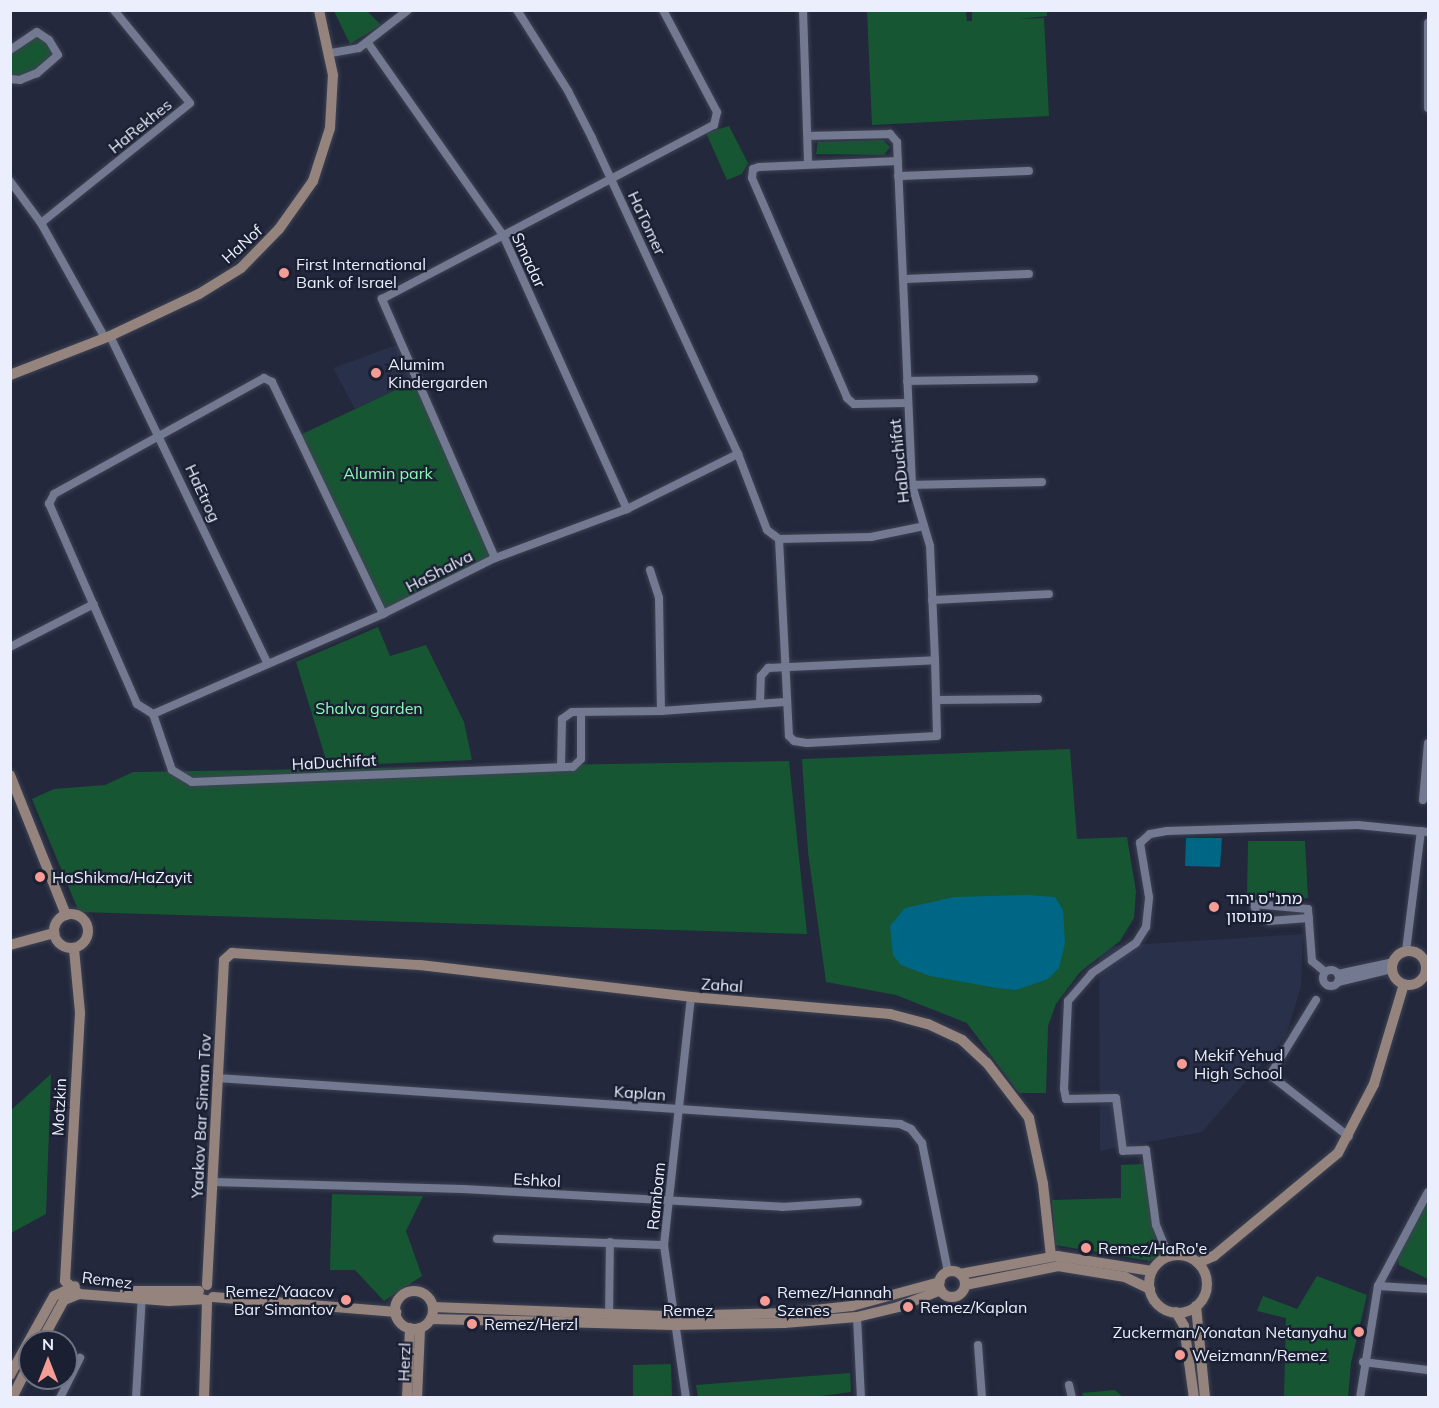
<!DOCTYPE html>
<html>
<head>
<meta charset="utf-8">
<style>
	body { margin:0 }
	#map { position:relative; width:1439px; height:1408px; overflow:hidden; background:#23283c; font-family:Mulish,"Noto Sans Hebrew",sans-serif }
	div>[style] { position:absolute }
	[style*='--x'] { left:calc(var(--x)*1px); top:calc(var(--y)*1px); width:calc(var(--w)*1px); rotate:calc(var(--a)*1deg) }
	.built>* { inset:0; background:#29304a }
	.green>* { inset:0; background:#175633 }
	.water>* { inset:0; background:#006685 }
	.roads { filter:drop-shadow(0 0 2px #3e4253) drop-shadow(0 0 2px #3e4253) }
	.street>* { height:8px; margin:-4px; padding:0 4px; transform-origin:4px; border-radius:4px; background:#727991 }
	.street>.ring { margin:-4px; padding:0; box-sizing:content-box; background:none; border:8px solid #727991; border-radius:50% }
	.secondary>* { height:10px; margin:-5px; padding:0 5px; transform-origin:5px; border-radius:5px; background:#95847d }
	.secondary>.ring { margin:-5px; padding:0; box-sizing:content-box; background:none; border:10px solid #95847d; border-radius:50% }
	.dots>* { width:16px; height:16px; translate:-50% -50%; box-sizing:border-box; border:3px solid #1a1f32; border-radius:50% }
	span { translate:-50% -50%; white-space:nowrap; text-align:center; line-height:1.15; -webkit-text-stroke:4.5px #1a1f32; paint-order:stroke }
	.street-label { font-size:16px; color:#ebeffd }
	.poi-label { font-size:16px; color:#ebeffd }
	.left { translate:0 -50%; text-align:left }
	.right { translate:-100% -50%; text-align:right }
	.park-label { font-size:16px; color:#89fcb4 }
	.frame { position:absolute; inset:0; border:12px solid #ebeffd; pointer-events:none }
	.north { position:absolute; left:18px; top:1330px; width:60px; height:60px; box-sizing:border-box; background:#1a1f32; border:2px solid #6e7283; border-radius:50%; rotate:0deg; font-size:16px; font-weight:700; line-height:24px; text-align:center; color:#ebeffd }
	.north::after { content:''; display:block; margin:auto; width:21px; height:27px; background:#f59c95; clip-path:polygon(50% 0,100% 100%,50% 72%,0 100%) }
</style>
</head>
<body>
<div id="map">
	<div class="built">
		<div style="clip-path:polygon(402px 343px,419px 379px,355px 409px,333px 368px)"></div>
		<div style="clip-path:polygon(1303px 934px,1301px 986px,1286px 1036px,1202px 1132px,1100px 1151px,1099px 947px)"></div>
	</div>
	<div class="green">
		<div style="clip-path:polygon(334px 11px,367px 11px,381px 25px,350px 44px)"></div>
		<div style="clip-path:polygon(867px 11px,966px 11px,967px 21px,972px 21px,972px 11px,1047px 11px,1047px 16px,1019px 19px,1044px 18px,1049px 116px,872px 125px)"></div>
		<div style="clip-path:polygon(37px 32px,58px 55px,37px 73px,11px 79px,10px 50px)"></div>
		<div style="clip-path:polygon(729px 126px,748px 163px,742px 174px,727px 180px,706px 133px)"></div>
		<div style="clip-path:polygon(883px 140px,890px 147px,884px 155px,816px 154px,818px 142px)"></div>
		<div style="clip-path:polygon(419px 379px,495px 558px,383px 614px,298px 436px)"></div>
		<div style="clip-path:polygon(378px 627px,390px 656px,426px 645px,464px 722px,472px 760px,328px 766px,296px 662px)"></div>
		<div style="clip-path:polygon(1070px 749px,1077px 839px,1127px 837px,1136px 891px,1134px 918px,1120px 941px,1080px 972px,1056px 1004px,1048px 1026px,1046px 1093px,1019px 1093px,967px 1023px,896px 995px,826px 982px,808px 852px,802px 759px)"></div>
		<div style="clip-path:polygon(789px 761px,807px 934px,79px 912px,32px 799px,54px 789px,105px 785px,133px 772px)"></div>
		<div style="clip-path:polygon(1248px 841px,1305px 841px,1308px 898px,1247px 898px)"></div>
		<div style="clip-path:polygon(51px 1074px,46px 1214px,11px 1233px,11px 1110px)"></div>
		<div style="clip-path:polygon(1144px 1164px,1152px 1225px,1162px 1254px,1150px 1261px,1055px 1245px,1052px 1200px,1121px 1198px,1121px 1165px)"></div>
		<div style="clip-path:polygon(1428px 1192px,1428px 1279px,1399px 1265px,1397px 1250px)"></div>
		<div style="clip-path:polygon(332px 1194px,423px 1196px,406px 1231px,422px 1276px,384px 1301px,355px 1270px,330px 1270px)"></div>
		<div style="clip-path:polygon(1317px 1276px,1367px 1295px,1351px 1363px,1348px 1397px,1284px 1397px,1286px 1318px,1257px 1311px,1263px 1296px,1297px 1309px)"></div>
		<div style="clip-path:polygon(671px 1364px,672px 1397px,633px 1397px,633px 1365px)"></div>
		<div style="clip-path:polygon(850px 1373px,851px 1392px,813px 1397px,698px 1397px,696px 1385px)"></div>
		<div style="clip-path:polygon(1115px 1390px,1123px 1397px,1083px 1397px,1082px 1393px)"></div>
	</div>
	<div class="water">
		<div style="clip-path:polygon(1186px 838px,1222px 838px,1220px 867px,1185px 866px)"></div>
		<div style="clip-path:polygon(1028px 895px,1055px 897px,1063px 910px,1065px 943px,1059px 968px,1048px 979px,1016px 990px,997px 988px,930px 976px,901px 965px,893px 955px,890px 926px,905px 908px,954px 897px)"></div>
	</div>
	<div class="roads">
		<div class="street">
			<div style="--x:517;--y:10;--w:96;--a:57.8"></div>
			<div style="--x:568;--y:91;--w:53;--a:62.9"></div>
			<div style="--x:592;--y:138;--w:348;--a:65.2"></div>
			<div style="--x:738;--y:454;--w:81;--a:69.1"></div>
			<div style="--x:767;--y:530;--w:15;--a:37"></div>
			<div style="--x:779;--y:539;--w:197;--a:87.1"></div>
			<div style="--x:789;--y:736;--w:7;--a:45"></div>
			<div style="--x:794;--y:741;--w:13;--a:9"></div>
			<div style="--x:807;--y:743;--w:130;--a:-3.1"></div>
			<div style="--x:937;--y:736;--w:76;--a:-91.5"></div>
			<div style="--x:803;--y:10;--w:153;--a:88.1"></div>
			<div style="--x:1428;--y:23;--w:85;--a:90"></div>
			<div style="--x:368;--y:43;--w:235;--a:54.9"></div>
			<div style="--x:503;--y:235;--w:301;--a:65.7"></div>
			<div style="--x:10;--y:50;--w:32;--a:-34"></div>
			<div style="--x:37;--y:32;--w:14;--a:34"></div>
			<div style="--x:49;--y:40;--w:17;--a:59"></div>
			<div style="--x:58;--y:55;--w:28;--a:139"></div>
			<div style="--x:37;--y:73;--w:18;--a:158"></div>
			<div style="--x:20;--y:80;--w:10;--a:-174"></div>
			<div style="--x:331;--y:53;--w:28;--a:-10"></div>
			<div style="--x:359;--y:48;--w:62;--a:-37.8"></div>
			<div style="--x:898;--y:161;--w:139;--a:177.5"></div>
			<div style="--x:759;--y:167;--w:6;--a:162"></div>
			<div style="--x:753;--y:169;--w:9;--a:96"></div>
			<div style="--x:752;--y:178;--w:240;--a:66.6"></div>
			<div style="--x:847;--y:398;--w:9;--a:41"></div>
			<div style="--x:854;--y:404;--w:53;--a:-1.1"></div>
			<div style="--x:898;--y:176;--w:131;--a:-2.2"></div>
			<div style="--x:10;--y:181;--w:52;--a:53.6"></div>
			<div style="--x:41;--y:223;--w:132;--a:60.9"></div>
			<div style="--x:41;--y:223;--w:191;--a:-38.8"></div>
			<div style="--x:190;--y:103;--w:120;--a:-129.3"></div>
			<div style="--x:903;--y:279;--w:126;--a:-2.3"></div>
			<div style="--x:110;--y:336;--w:364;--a:64.3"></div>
			<div style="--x:907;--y:381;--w:127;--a:-0.9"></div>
			<div style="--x:912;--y:485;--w:130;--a:-1.3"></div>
			<div style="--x:779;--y:539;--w:92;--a:-1.2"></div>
			<div style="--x:871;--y:537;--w:54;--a:-11.7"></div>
			<div style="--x:495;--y:558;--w:283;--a:-113.6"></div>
			<div style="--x:382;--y:299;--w:375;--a:-27.7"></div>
			<div style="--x:714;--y:125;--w:13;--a:-77"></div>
			<div style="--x:717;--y:112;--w:115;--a:-117.9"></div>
			<div style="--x:650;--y:570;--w:29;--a:72"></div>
			<div style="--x:659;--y:598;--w:113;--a:89"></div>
			<div style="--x:932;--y:600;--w:117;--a:-2.9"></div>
			<div style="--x:10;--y:647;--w:94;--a:-27.1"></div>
			<div style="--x:937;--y:700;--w:101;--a:-0.6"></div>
			<div style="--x:760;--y:702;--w:26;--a:-88"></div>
			<div style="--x:761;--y:676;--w:11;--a:-49"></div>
			<div style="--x:768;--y:668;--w:167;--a:-2.7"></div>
			<div style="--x:935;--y:660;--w:114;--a:-92.5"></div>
			<div style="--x:930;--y:546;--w:64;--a:-106.4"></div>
			<div style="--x:912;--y:485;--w:343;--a:-92.5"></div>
			<div style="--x:897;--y:142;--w:11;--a:-131"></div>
			<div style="--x:890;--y:134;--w:82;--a:178.6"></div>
			<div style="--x:153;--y:714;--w:19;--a:-148"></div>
			<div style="--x:137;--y:704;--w:219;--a:-113.7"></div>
			<div style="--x:49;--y:504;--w:11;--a:-63"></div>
			<div style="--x:54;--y:494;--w:240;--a:-28.9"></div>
			<div style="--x:264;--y:378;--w:9;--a:27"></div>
			<div style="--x:272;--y:382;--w:257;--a:64.4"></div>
			<div style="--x:153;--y:714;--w:251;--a:-23.5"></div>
			<div style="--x:383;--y:614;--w:125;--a:-26.6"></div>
			<div style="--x:495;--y:558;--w:141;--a:-20.4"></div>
			<div style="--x:627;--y:509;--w:124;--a:-26.4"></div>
			<div style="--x:153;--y:714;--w:59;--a:71.3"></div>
			<div style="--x:172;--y:770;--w:23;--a:31"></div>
			<div style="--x:192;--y:782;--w:381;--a:-2.3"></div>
			<div style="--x:573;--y:767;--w:11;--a:-45"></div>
			<div style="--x:581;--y:759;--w:47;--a:-90"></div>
			<div style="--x:561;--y:767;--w:48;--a:-88.8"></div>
			<div style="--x:562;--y:719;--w:12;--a:-35"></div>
			<div style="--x:572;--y:712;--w:89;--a:-0.6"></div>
			<div style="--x:661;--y:711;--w:124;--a:-4.2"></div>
			<div style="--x:1423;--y:800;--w:57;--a:-85"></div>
			<div style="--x:1309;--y:918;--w:40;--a:175.7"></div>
			<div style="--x:1269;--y:921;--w:13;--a:-153"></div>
			<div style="--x:1257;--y:915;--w:11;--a:-105"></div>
			<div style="--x:1254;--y:904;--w:54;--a:5.3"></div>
			<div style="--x:1308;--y:909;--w:52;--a:85.6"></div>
			<div style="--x:1312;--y:961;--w:17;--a:40"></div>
			<div style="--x:1406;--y:951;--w:121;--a:-82.9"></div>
			<div class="ring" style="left:1323px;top:970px;width:8px;height:8px"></div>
			<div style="--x:1338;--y:974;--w:56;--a:-12.3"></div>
			<div style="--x:1338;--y:982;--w:56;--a:-13.5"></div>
			<div style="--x:1316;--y:1000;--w:88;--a:121.5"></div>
			<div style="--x:1270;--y:1075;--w:100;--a:38.1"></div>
			<div style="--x:217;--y:1078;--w:685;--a:3.85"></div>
			<div style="--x:900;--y:1124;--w:12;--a:24"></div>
			<div style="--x:911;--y:1129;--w:18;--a:52"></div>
			<div style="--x:922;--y:1143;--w:132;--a:78.6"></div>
			<div style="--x:213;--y:1182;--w:250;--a:1.6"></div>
			<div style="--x:463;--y:1189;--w:320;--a:3.2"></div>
			<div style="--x:782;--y:1207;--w:76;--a:-3.8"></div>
			<div style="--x:497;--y:1239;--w:167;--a:2.1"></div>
			<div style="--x:1169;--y:1257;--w:35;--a:-112"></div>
			<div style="--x:1156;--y:1225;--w:76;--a:-97.6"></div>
			<div style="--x:1146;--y:1150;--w:23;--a:178"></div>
			<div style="--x:1123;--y:1151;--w:53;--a:-97.5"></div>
			<div style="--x:1116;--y:1098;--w:50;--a:178.9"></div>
			<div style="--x:1066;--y:1099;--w:10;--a:-101"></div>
			<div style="--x:1064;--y:1089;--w:88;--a:-87.4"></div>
			<div style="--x:1068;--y:1001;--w:37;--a:-49"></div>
			<div style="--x:1092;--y:973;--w:53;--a:-34.3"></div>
			<div style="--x:1136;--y:943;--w:19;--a:-58"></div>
			<div style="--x:1146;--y:927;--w:30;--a:-84"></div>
			<div style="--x:1149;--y:897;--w:55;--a:-99.5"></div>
			<div style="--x:1140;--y:843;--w:13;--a:-42"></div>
			<div style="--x:1150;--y:834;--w:17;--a:-10"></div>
			<div style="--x:1167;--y:831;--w:191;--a:-1.8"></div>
			<div style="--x:1358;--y:825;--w:70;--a:5.7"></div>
			<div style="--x:1378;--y:1286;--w:50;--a:3.4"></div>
			<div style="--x:857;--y:1317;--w:81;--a:87.2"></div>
			<div style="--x:609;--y:1319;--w:77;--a:-89.3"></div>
			<div style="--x:978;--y:1345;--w:53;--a:85.7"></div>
			<div style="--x:1363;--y:1362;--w:65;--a:7"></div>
			<div style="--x:1069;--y:1385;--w:13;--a:77"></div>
			<div style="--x:60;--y:1398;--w:45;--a:-63.4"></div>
			<div style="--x:136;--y:1398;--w:104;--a:-86.7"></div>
			<div style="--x:686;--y:1398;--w:155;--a:-98.2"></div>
			<div style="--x:664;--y:1245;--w:249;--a:-83.8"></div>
			<div style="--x:1360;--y:1398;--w:113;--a:-80.9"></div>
			<div style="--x:1378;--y:1286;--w:106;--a:-62"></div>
		</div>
		<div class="secondary">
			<div style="--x:10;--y:375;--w:107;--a:-21.3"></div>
			<div style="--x:110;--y:336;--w:98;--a:-25.3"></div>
			<div style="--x:199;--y:294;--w:49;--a:-31.8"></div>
			<div style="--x:241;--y:268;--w:54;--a:-45.7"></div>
			<div style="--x:279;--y:229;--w:59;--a:-54.7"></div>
			<div style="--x:313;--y:181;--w:56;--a:-72.2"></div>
			<div style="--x:330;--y:128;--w:53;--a:-86.8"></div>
			<div style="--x:333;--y:75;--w:66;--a:-102.2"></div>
			<div style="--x:10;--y:775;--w:151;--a:68.2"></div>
			<div class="ring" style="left:54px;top:914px;width:24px;height:24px"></div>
			<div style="--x:10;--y:945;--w:46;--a:-15.3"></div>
			<div style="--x:74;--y:949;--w:64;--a:84.6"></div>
			<div style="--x:80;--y:1013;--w:268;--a:93.2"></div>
			<div style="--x:65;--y:1281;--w:19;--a:43"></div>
			<div style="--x:79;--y:1294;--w:90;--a:4.4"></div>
			<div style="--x:169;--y:1301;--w:34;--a:-3"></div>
			<div class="ring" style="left:1392px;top:951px;width:24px;height:24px"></div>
			<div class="ring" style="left:1149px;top:1255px;width:48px;height:48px"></div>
			<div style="--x:1198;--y:1263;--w:17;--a:-24"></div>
			<div style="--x:1214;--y:1256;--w:161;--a:-39.7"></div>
			<div style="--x:1338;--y:1153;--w:78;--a:-62.4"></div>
			<div style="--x:1374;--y:1084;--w:104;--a:-73.3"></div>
			<div class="ring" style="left:939px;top:1271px;width:16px;height:16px"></div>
			<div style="--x:960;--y:1274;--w:99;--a:-10.5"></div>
			<div style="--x:1057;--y:1256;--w:96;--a:9"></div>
			<div style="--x:207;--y:1285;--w:325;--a:-87"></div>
			<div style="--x:224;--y:960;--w:11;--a:-41"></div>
			<div style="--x:232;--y:953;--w:188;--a:3.7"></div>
			<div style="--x:420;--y:965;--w:273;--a:6.7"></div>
			<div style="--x:691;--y:997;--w:200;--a:4.9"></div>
			<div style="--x:890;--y:1014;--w:39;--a:15"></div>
			<div style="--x:928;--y:1024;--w:38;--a:25"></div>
			<div style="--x:962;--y:1040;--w:34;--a:43"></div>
			<div style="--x:987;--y:1063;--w:69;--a:52.6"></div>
			<div style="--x:1029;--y:1118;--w:67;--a:78"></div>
			<div style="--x:1043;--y:1184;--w:73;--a:83.7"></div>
			<div style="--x:965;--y:1285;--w:95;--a:-11.5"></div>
			<div style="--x:1058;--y:1266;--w:68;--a:9.3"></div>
			<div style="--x:1125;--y:1277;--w:28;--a:26"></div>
			<div style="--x:125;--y:1291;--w:74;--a:0"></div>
			<div class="ring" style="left:395px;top:1291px;width:28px;height:28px"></div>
			<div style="--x:213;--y:1297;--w:184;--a:4.7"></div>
			<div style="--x:1196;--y:1306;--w:92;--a:84.4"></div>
			<div style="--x:433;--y:1307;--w:239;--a:2.2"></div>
			<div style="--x:672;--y:1316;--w:115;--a:-1.5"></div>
			<div style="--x:787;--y:1313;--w:65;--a:-6.1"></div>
			<div style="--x:852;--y:1306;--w:91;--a:-15.3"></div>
			<div style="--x:1176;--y:1312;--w:16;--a:60"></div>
			<div style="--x:1184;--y:1326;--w:73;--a:82.1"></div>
			<div style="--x:431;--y:1319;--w:242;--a:1.4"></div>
			<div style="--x:673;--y:1325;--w:111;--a:-1"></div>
			<div style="--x:784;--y:1323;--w:73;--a:-4.7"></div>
			<div style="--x:857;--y:1317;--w:42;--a:-13.7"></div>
			<div style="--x:898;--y:1307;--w:46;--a:-21.6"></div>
			<div style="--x:41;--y:1342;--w:48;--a:-61.3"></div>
			<div style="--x:64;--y:1300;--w:16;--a:-22"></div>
			<div style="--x:10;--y:1375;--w:90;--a:-60.9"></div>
			<div style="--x:54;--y:1296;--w:23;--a:-25"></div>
			<div style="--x:12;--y:1398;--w:40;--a:-63.4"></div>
			<div style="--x:204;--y:1398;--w:98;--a:-88.2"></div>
			<div style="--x:407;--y:1398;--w:70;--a:-87.5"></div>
			<div style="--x:417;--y:1398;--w:70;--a:-87.5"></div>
		</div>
	</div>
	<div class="dots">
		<div style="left:284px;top:273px;background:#f59c95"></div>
		<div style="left:376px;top:373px;background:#f59c95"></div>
		<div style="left:40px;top:877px;background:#f59c95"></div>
		<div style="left:1214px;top:907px;background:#f59c95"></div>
		<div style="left:1182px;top:1064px;background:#f59c95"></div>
		<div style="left:1086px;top:1248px;background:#f59c95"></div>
		<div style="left:346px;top:1300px;background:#f59c95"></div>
		<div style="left:765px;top:1301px;background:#f59c95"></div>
		<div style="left:908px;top:1307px;background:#f59c95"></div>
		<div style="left:472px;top:1324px;background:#f59c95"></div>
		<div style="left:1359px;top:1332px;background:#f59c95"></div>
		<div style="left:1180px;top:1355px;background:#f59c95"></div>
	</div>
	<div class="street-label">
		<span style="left:140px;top:126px;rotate:-39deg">HaRekhes</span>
		<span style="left:647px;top:223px;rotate:65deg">HaTomer</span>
		<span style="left:242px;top:244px;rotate:-42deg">HaNof</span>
		<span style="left:529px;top:260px;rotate:65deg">Smadar</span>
		<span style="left:899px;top:461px;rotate:-96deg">HaDuchifat</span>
		<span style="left:203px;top:493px;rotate:65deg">HaEtrog</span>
		<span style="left:439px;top:571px;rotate:-27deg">HaShalva</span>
		<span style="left:334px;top:762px;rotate:-3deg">HaDuchifat</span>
		<span style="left:722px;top:985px;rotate:4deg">Zahal</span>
		<span style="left:640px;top:1093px;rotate:4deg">Kaplan</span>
		<span style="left:59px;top:1107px;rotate:-87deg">Motzkin</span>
		<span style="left:201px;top:1116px;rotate:-87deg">Yaakov Bar Siman Tov</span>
		<span style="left:537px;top:1180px;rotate:3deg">Eshkol</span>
		<span style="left:656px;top:1196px;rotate:-84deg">Rambam</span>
		<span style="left:107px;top:1280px;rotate:7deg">Remez</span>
		<span style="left:688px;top:1310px">Remez</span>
		<span style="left:404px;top:1362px;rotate:-88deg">Herzl</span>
	</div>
	<div class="poi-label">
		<span class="left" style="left:296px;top:273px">First International<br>Bank of Israel</span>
		<span class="left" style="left:388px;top:373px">Alumim<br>Kindergarden</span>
		<span class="left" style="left:52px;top:877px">HaShikma/HaZayit</span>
		<span class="left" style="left:1226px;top:907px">מתנ"ס יהוד<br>מונוסון</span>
		<span class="left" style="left:1194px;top:1064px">Mekif Yehud<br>High School</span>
		<span class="left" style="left:1098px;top:1248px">Remez/HaRo'e</span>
		<span class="right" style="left:334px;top:1300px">Remez/Yaacov<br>Bar Simantov</span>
		<span class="left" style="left:777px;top:1301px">Remez/Hannah<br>Szenes</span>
		<span class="left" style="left:920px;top:1307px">Remez/Kaplan</span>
		<span class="left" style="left:484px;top:1324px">Remez/Herzl</span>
		<span class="right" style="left:1347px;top:1332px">Zuckerman/Yonatan Netanyahu</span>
		<span class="left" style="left:1192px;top:1355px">Weizmann/Remez</span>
	</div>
	<div class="park-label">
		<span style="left:388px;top:473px">Alumin park</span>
		<span style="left:369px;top:708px">Shalva garden</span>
	</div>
	<div class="frame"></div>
	<div class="north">N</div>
</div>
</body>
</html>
